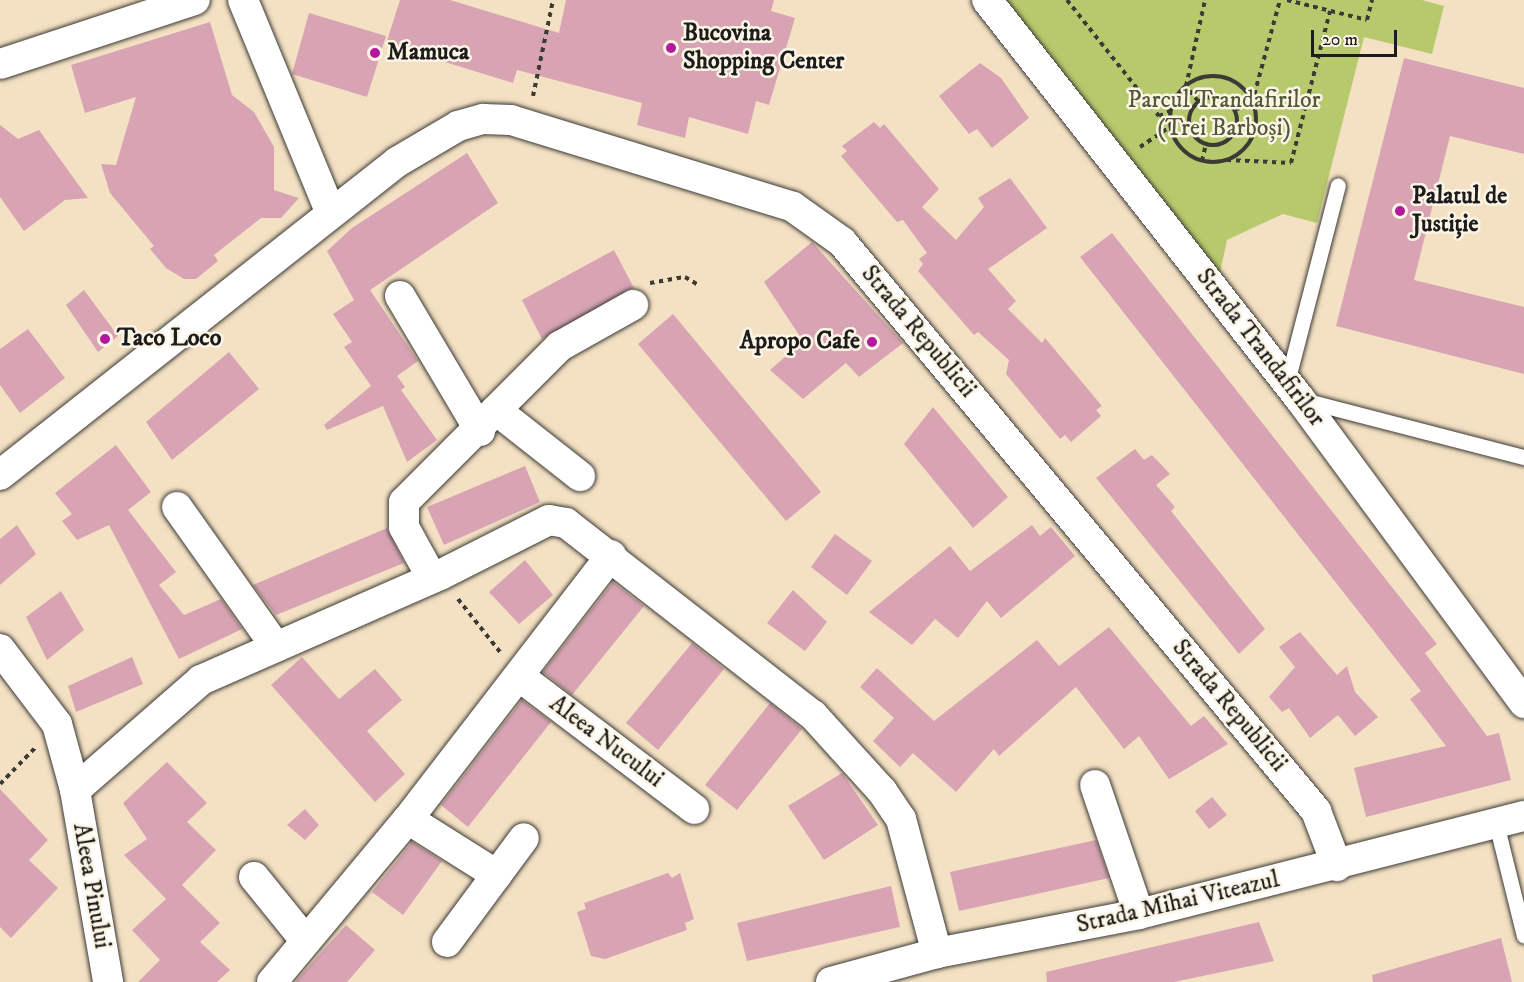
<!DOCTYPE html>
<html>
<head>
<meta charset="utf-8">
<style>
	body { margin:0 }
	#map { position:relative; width:1524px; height:982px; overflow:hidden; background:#f4e1c4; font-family:"IM FELL DW Pica",serif }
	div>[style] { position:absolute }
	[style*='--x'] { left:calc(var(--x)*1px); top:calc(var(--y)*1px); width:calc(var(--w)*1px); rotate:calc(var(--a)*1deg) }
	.green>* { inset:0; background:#b6c96c }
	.building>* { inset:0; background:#d8a4b4 }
	.path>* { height:4px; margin-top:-2px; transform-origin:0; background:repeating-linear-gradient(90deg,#3c3a35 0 4.5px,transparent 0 9px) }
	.path>.ring { margin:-2px; padding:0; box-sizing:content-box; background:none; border:4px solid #3c3a35; border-radius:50% }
	.roads { filter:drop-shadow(0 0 2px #3c3a35) drop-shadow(0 0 2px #3c3a35) }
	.lane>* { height:15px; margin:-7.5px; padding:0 7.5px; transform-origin:7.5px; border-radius:7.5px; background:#fff }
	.street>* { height:30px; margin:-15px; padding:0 15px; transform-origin:15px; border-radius:15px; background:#fff }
	.dots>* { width:16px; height:16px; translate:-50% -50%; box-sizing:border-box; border:3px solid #fcf5e5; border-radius:50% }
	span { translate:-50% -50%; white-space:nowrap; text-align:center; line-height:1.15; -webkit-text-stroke:5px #fcf5e5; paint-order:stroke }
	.poi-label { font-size:24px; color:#1c1c1c; font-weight:700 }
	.left { translate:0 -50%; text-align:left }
	.right { translate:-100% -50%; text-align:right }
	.park-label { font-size:24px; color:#525938 }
	.street-label { font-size:24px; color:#1c1c1c }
	.scale { position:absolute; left:1311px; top:30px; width:86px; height:27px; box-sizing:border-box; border:3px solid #1c1c1c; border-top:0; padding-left:8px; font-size:18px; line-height:21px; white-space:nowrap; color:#1c1c1c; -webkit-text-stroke:4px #fcf5e5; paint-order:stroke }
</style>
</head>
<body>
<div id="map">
	<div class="green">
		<div style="clip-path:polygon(987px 0,1422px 0,1444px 6px,1432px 54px,1364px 37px,1317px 223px,1283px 214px,1227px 240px,1216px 291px)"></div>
	</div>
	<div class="building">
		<div style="clip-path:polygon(400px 0,450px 0,559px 33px,566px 0,774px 0,771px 11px,795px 18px,769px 105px,756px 101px,748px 134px,689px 117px,685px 138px,637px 125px,642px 103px,517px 70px,513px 83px,386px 44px)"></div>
		<div style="clip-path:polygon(309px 13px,386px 36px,367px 97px,292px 74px)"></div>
		<div style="clip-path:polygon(210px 22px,232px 95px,254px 112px,274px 147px,274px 190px,299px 198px,281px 218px,261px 218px,214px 255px,218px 261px,196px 279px,184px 279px,166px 268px,150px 249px,154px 246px,110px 193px,101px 164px,116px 165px,136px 97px,85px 113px,71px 65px)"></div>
		<div style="clip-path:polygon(1404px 58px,1524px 88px,1524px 154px,1450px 136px,1414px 280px,1524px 307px,1524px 374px,1336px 326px)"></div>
		<div style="clip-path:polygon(980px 63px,1001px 78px,1029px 118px,992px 148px,977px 129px,969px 134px,939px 96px)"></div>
		<div style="clip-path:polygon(874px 122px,880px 128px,884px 124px,939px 189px,922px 207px,956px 240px,984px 207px,978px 198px,1010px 178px,1047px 228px,988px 269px,1016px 301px,1008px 309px,1042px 343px,1045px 338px,1102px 406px,1096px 410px,1101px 416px,1071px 442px,1065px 435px,1060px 439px,1006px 374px,1009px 360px,978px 332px,974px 335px,918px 271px,923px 264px,919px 259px,927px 253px,903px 220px,897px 222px,841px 156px,847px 151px,842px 146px)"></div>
		<div style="clip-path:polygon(0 125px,18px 139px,39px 130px,88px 198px,65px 200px,24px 231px,0 197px)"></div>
		<div style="clip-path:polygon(467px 153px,498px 203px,357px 299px,370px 290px,418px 361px,397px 376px,405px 387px,401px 390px,437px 440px,407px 462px,383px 406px,327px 430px,324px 425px,371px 386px,344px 347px,352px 342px,333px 314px,354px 300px,327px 251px,352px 228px)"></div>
		<div style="clip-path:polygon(1112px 233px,1437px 644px,1425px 653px,1487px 736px,1499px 733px,1511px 780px,1366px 817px,1354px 768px,1446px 746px,1410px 699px,1421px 691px,1080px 257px)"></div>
		<div style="clip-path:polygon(812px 242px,903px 343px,859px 377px,846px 363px,803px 399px,770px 370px,803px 341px,764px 282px)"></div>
		<div style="clip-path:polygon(614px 250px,634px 288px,542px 339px,522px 300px)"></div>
		<div style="clip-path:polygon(84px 290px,118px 336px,98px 352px,66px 305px)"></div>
		<div style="clip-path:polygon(673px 314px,821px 492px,786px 521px,638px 344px)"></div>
		<div style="clip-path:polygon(28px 329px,65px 378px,20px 413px,0 385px,0 349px)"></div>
		<div style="clip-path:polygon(229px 352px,259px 389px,172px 460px,146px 422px)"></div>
		<div style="clip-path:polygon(933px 407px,1008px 497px,973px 528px,904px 444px)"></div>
		<div style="clip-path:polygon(116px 445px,151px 492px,128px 510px,176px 572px,159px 585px,184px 615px,221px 599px,242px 629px,179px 659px,109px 525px,77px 540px,62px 521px,72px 514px,55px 493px)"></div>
		<div style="clip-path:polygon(1135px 449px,1144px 460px,1152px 455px,1170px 474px,1156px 485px,1175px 507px,1171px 511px,1265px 629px,1239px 654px,1096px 478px)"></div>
		<div style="clip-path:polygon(525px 466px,540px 502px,444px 545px,427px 507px)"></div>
		<div style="clip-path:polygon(17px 525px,36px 554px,0 585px,0 539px)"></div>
		<div style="clip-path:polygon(1032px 525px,1040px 536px,1051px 527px,1075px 556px,1001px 618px,987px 601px,958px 638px,935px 619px,912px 645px,869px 612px,950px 546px,970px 571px)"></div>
		<div style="clip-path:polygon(387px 528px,404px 563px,276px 615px,253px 585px)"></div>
		<div style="clip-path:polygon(835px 534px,872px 561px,847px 595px,811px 567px)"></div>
		<div style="clip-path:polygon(525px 560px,553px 595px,519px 624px,489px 592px)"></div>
		<div style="clip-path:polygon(613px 582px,644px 606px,572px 695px,543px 672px)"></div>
		<div style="clip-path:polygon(793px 590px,827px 622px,805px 651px,767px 623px)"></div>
		<div style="clip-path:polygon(61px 591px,84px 630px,47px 660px,26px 617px)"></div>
		<div style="clip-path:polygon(1109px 627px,1191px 726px,1204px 716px,1228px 744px,1169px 779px,1139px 736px,1124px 749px,1076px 687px,999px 756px,994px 749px,956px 792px,913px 753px,900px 767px,873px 741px,894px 718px,860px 687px,877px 668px,934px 721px,1037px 640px,1059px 666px)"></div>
		<div style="clip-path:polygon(1300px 632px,1337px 675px,1347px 666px,1355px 692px,1378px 717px,1355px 736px,1338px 715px,1310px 738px,1289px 708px,1282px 712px,1269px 697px,1295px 667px,1279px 647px)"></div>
		<div style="clip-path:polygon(692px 643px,724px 669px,658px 750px,626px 723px)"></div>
		<div style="clip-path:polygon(132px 657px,143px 684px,76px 712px,68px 686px)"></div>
		<div style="clip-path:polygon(302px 657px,339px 699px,375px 669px,402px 700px,367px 731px,405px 774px,375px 802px,271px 685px)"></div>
		<div style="clip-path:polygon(522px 700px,551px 722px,468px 827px,441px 805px)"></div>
		<div style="clip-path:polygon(770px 703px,802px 729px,737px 810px,705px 785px)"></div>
		<div style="clip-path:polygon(167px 762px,207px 803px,187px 822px,216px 850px,182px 885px,220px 923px,200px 942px,230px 970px,217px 982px,138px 982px,160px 960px,132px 930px,166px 899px,124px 855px,147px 839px,123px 803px)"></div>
		<div style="clip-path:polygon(842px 773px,878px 825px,824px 860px,788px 806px)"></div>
		<div style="clip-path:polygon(0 789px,48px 840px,29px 860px,58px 888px,11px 938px,0 927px)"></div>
		<div style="clip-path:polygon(1212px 797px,1227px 815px,1209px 829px,1195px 811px)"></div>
		<div style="clip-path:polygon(305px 809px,319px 825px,305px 840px,287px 825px)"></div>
		<div style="clip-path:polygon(1096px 840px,1109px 878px,959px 911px,950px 872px)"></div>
		<div style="clip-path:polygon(412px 842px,442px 861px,403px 915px,372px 892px)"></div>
		<div style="clip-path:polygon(668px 873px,672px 878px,680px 873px,694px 919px,685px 923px,687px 930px,605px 959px,591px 956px,577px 912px,586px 909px,584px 903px)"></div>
		<div style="clip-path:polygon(891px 886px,900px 927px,747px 961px,737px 923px)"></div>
		<div style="clip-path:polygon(1259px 922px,1274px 961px,1174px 982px,1047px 982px,1046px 972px)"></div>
		<div style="clip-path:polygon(346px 925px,375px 950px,347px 982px,295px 982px)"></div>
		<div style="clip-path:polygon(1501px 938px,1512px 982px,1373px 982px,1372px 975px)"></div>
	</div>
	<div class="path">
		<div style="--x:1067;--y:0;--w:148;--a:51.6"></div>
		<div style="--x:1159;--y:116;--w:12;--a:-24"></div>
		<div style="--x:1287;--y:0;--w:82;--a:14"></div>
		<div style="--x:1367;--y:20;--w:21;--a:-76"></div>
		<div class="ring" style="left:1170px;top:76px;width:82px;height:82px"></div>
		<div style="--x:533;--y:96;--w:98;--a:-78.2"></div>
		<div class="ring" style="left:1189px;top:97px;width:44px;height:44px"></div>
		<div style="--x:1198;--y:101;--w:19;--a:-129"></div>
		<div style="--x:1186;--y:86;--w:88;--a:-77.5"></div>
		<div style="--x:1235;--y:110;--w:18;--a:-22"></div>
		<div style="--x:1252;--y:103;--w:107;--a:-74.8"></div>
		<div style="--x:1140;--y:147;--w:36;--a:-34"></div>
		<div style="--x:1227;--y:160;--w:64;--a:2.7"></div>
		<div style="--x:1291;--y:163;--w:157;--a:-75.6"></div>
		<div style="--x:1202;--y:161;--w:17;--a:-77"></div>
		<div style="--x:650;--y:283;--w:36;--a:-10"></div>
		<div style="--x:685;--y:277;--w:17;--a:31"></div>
		<div style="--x:458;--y:599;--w:68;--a:51.6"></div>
		<div style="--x:0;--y:784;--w:50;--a:-45.8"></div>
	</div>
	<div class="roads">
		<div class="lane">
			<div style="--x:1287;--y:382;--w:203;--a:-75.5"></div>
			<div style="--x:1303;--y:400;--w:228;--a:14.5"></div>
			<div style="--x:1496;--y:823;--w:116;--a:76.1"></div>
		</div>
		<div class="street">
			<div style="--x:243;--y:0;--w:230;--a:67.6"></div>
			<div style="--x:987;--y:0;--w:507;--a:51.89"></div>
			<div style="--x:1300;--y:399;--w:378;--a:53.6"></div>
			<div style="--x:0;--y:64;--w:205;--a:-18.2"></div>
			<div style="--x:400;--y:296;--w:157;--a:59.3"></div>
			<div style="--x:496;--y:410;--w:107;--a:38.2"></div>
			<div style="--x:0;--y:475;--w:506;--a:-38.25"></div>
			<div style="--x:397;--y:162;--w:71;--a:-30.5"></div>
			<div style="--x:458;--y:126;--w:26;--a:-16"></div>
			<div style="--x:483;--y:119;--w:28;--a:2"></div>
			<div style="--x:511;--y:120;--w:295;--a:17.1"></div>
			<div style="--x:793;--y:207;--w:60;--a:35.5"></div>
			<div style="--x:842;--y:242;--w:741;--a:50.2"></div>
			<div style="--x:1316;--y:811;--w:59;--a:69.1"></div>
			<div style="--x:177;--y:507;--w:171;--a:54.7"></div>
			<div style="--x:432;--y:578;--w:58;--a:-118.8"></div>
			<div style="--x:404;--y:527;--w:25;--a:-90"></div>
			<div style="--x:404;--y:502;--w:221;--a:-45"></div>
			<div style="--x:560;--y:346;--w:84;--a:-29.3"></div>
			<div style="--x:0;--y:649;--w:94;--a:52.8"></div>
			<div style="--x:57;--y:724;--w:68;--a:74.7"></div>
			<div style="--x:75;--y:790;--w:195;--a:80.2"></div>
			<div style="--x:519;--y:676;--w:220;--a:37.2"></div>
			<div style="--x:1095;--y:785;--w:136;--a:71.2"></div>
			<div style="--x:75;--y:790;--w:167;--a:-41.1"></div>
			<div style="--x:201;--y:680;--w:261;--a:-23.7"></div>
			<div style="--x:440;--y:575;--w:122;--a:-26.8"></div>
			<div style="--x:549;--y:520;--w:17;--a:10"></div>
			<div style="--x:566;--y:523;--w:313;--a:37.9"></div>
			<div style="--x:813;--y:715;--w:103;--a:47.8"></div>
			<div style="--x:882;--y:791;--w:34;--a:56"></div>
			<div style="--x:901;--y:819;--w:139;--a:75"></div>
			<div style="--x:408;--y:819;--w:105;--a:32.2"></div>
			<div style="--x:254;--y:877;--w:81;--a:51"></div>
			<div style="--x:447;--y:942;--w:129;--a:-53.5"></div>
			<div style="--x:272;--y:982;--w:212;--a:-50.2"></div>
			<div style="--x:408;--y:819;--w:333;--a:-52.4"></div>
			<div style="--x:831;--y:982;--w:110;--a:-15.3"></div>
			<div style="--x:937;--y:953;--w:206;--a:-10.9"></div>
			<div style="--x:1139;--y:914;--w:397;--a:-14.3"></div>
		</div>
	</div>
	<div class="dots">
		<div style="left:671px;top:48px;background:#b5179e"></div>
		<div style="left:375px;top:53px;background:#b5179e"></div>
		<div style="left:1400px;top:211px;background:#b5179e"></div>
		<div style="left:105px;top:339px;background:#b5179e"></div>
		<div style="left:872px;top:342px;background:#b5179e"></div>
	</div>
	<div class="poi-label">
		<span class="left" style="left:683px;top:48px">Bucovina<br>Shopping Center</span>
		<span class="left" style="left:387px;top:53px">Mamuca</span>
		<span class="left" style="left:1412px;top:211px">Palatul de<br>Justiție</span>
		<span class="left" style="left:117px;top:339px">Taco Loco</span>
		<span class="right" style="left:860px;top:342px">Apropo Cafe</span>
	</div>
	<div class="park-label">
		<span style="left:1224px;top:115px">Parcul Trandafirilor<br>(Trei Barboși)</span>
	</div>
	<div class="street-label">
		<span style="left:918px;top:332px;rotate:50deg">Strada Republicii</span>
		<span style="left:1260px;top:348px;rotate:52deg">Strada Trandafirilor</span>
		<span style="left:1229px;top:706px;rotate:50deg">Strada Republicii</span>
		<span style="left:606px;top:742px;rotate:37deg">Aleea Nucului</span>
		<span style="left:91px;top:886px;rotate:80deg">Aleea Pinului</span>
		<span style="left:1178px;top:903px;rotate:-13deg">Strada Mihai Viteazul</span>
	</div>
	<div class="scale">20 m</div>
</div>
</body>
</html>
